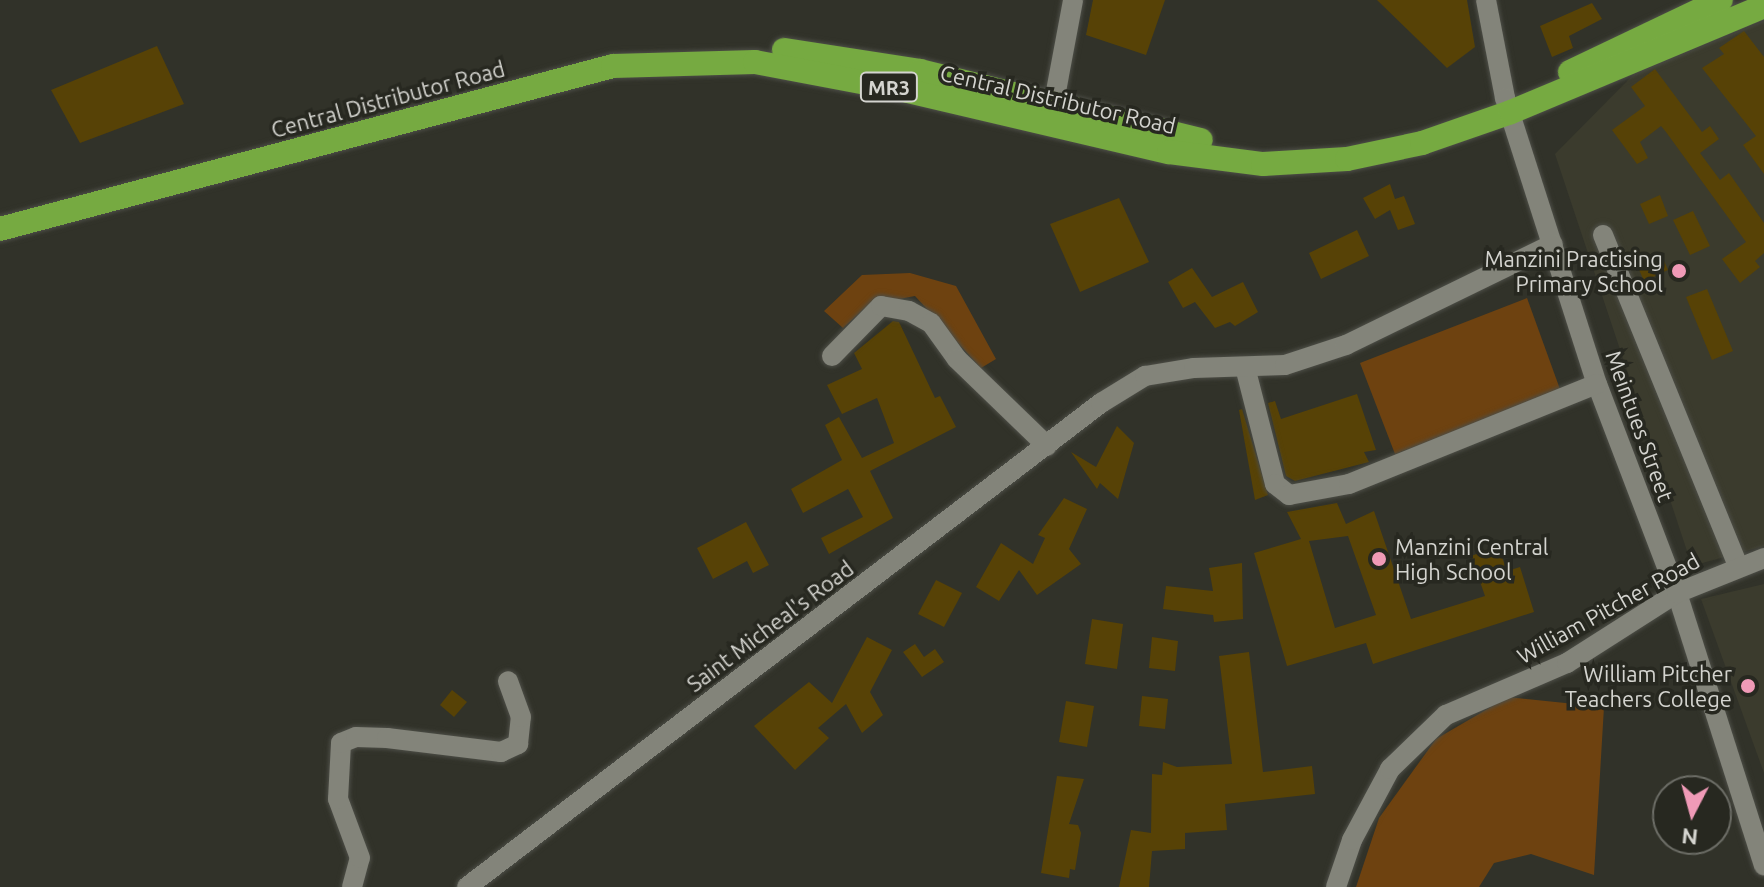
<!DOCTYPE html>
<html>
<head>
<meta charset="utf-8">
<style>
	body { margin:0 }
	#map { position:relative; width:1764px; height:887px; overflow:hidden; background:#313229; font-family:Ubuntu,sans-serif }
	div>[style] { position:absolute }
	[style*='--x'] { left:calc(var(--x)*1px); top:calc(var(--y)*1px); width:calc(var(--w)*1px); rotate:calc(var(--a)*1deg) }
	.built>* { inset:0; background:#3b3b2d }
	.green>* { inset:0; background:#6e4210 }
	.building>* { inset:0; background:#574206 }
	.roads { filter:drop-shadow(0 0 2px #4d4e47) drop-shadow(0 0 2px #4d4e47) }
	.minor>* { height:20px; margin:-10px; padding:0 10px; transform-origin:10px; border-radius:10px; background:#83847a }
	.highway>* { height:24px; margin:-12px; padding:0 12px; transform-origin:12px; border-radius:12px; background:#76aa41 }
	.dots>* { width:22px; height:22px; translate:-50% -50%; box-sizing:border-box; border:4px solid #272820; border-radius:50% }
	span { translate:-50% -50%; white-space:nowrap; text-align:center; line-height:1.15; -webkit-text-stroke:7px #272820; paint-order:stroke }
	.shield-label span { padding:2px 6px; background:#272820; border:2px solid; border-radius:6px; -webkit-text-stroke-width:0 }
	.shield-label { font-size:20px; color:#d4d4cf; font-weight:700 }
	.street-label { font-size:22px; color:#d4d4cf }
	.poi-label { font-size:22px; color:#d4d4cf }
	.right { translate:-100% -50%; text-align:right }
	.left { translate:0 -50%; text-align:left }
	.north { position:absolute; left:1652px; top:775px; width:80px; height:80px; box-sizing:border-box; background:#272820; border:2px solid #6c6d66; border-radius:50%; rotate:186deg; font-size:22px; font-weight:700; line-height:32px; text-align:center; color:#d4d4cf }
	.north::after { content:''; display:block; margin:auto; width:28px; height:36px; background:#f09ab7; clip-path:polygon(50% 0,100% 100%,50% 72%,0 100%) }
</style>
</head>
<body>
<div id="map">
	<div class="built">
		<div style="clip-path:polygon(1764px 21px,1764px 546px,1692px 566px,1555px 154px,1634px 74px)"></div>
		<div style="clip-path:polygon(1764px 584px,1764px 773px,1701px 599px)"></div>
	</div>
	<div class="green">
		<div style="clip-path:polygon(910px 273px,956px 286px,996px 359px,981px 368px,915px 296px,868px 305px,843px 328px,824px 311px,862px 275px)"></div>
		<div style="clip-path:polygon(1527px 298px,1561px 392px,1395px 454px,1360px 363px)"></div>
		<div style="clip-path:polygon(1508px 697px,1604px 707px,1594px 875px,1531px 854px,1494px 863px,1479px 887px,1356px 887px,1379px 818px,1436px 739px)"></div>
	</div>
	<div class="building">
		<div style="clip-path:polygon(1093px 0,1165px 0,1146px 55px,1086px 35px)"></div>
		<div style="clip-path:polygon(1377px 0,1467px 0,1475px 47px,1447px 68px)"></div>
		<div style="clip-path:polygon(1592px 3px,1602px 19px,1569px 36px,1573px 48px,1552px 57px,1540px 26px)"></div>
		<div style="clip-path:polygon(1744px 31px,1764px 57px,1764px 174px,1743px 145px,1756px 136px,1702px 68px,1724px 54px,1719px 48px)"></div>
		<div style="clip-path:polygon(157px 46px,184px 104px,80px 143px,51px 90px)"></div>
		<div style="clip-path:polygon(1655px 69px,1702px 132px,1710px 126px,1719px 139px,1700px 153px,1720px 180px,1729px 173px,1764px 223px,1764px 253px,1755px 261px,1760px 267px,1740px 283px,1722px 259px,1746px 242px,1666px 132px,1661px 126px,1640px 142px,1648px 158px,1637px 164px,1612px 130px,1645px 106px,1631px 87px)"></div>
		<div style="clip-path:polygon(1390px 184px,1395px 199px,1404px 196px,1415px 224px,1398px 230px,1390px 210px,1375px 219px,1363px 198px)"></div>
		<div style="clip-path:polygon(1660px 195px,1668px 216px,1649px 224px,1640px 204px)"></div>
		<div style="clip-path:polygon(1119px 198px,1149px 262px,1080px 292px,1050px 224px)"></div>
		<div style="clip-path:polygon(1693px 211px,1710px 246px,1690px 255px,1673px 220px)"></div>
		<div style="clip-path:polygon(1357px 230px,1369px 256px,1321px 279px,1309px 253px)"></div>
		<div style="clip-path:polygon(1661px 254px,1668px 270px,1644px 281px,1637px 265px)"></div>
		<div style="clip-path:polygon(1192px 268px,1212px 297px,1243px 282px,1258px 312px,1235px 326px,1230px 322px,1215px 328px,1195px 302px,1183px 308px,1168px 282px)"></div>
		<div style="clip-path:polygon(1707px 289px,1733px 351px,1712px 360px,1686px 297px)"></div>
		<div style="clip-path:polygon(893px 321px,899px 322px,935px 398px,940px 396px,956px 427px,870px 471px,893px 518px,829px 554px,821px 538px,863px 517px,848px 489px,803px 513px,791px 489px,842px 460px,825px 425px,839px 417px,862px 458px,894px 443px,877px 398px,842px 414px,827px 385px,862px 369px,854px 353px)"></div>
		<div style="clip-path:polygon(1357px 394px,1376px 450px,1364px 452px,1369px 462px,1295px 481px,1286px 476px,1268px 403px,1275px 401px,1281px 419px)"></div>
		<div style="clip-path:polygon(1242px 409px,1268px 495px,1255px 500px,1239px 410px)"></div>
		<div style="clip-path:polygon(1117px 426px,1134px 443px,1118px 499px,1100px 483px,1097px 489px,1071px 452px,1096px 467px)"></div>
		<div style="clip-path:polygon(1064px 498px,1087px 509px,1069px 549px,1081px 564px,1037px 595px,1019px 570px,999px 601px,976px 587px,1001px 543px,1033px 564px,1045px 538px,1038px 535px)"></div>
		<div style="clip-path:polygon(evenodd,1337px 503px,1346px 524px,1374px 511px,1411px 619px,1485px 596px,1471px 556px,1498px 546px,1507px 571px,1520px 567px,1534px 612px,1373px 664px,1366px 643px,1287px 666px,1254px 553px,1301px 539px,1287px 512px,1337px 503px,1348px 536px,1376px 615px,1335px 628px,1309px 541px,1348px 536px)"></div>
		<div style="clip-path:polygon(746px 522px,769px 565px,753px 573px,747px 561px,713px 579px,697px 548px)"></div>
		<div style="clip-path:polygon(1242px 563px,1243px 619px,1214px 622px,1213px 615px,1163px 609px,1166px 586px,1213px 591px,1209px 568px)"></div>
		<div style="clip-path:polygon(936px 580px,962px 593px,944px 627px,918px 614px)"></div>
		<div style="clip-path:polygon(1092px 619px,1123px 624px,1117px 669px,1085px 664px)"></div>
		<div style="clip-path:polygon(867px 637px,892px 650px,870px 692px,883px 715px,862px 733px,846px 704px,818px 728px,829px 738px,795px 770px,754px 726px,809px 682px,832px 703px)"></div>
		<div style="clip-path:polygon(1152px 637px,1178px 641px,1175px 671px,1149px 668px)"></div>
		<div style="clip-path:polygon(915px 644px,924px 657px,935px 649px,944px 662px,922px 677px,903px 652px)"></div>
		<div style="clip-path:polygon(1249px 652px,1263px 772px,1312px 766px,1315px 794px,1225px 804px,1227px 830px,1185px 833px,1185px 849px,1152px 851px,1149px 887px,1119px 887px,1131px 830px,1151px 833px,1152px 774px,1162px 775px,1163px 762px,1177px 767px,1232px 764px,1219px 656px)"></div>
		<div style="clip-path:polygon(452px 690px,467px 702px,454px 717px,440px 705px)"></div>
		<div style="clip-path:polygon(1142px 696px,1168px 699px,1165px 729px,1139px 726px)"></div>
		<div style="clip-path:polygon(1066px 701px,1094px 706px,1087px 747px,1059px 742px)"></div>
		<div style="clip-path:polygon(1057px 776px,1084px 779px,1069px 824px,1078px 825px,1081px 833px,1075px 870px,1070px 869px,1069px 878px,1041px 873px)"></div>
	</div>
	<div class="roads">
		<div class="minor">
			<div style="--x:1486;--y:0;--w:100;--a:79"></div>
			<div style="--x:1505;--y:98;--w:300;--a:72.2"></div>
			<div style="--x:1597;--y:384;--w:224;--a:69.1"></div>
			<div style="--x:1677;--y:593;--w:286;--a:72.3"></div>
			<div style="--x:1051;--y:118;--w:120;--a:-79.4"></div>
			<div style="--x:1603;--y:235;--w:357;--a:67.8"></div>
			<div style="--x:832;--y:356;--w:70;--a:-45.6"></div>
			<div style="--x:881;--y:306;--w:28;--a:10"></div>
			<div style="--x:909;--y:311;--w:25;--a:29"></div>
			<div style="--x:931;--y:323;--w:44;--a:54.2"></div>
			<div style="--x:957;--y:359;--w:125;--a:44"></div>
			<div style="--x:1245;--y:367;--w:121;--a:75.6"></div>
			<div style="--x:1275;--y:484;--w:18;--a:38"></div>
			<div style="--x:1289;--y:495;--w:61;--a:-10.4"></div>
			<div style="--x:1349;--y:484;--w:267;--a:-22"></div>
			<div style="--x:352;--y:887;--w:30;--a:-75"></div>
			<div style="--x:360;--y:858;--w:63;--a:-110.4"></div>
			<div style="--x:338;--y:799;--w:56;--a:-86.9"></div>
			<div style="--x:341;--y:743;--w:16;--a:-22"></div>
			<div style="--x:356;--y:737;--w:31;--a:2"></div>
			<div style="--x:387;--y:738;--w:115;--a:7"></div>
			<div style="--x:501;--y:752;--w:19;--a:-25"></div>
			<div style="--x:518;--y:744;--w:27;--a:-84"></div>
			<div style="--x:521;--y:717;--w:38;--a:-110"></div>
			<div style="--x:467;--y:887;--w:798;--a:-37.36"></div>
			<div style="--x:1101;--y:403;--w:52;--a:-31.5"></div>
			<div style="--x:1145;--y:376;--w:50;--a:-9.3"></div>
			<div style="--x:1194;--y:368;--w:91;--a:-1.9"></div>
			<div style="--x:1285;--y:365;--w:64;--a:-18.2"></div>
			<div style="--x:1346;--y:345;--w:230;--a:-26"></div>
			<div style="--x:1336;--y:887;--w:50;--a:-71.2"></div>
			<div style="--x:1352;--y:840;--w:81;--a:-61.8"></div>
			<div style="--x:1390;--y:769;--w:78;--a:-44"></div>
			<div style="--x:1446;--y:715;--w:132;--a:-23.3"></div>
			<div style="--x:1567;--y:663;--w:130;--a:-32.5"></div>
			<div style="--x:1677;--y:593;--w:94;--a:-21.9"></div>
		</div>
		<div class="highway">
			<div style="--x:784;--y:50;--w:138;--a:8.8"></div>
			<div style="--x:920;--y:71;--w:289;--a:13.8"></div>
			<div style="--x:1570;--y:72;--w:167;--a:-25.5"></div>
			<div style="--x:0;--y:229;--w:634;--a:-14.89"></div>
			<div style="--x:613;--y:66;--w:142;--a:-1.6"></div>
			<div style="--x:755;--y:62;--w:156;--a:10.7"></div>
			<div style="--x:908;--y:91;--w:268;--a:13.2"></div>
			<div style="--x:1169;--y:152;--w:95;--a:7.3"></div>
			<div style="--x:1263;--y:164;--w:84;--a:-3.4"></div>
			<div style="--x:1347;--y:159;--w:77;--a:-12"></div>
			<div style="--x:1422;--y:143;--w:94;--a:-19.2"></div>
			<div style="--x:1511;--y:112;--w:274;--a:-22.7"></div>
		</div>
	</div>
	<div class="dots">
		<div style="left:1679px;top:271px;background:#f09ab7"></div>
		<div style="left:1379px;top:559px;background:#f09ab7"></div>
		<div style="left:1748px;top:686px;background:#f09ab7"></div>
	</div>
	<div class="shield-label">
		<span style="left:889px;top:87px">MR3</span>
	</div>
	<div class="street-label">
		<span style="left:388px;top:99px;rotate:-15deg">Central Distributor Road</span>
		<span style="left:1058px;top:99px;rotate:13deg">Central Distributor Road</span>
		<span style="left:1640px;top:426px;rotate:70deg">Meintues Street</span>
		<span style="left:1608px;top:608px;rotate:-29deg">William Pitcher Road</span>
		<span style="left:770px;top:626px;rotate:-37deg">Saint Micheal's Road</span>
	</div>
	<div class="poi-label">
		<span class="right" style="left:1663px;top:271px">Manzini Practising<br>Primary School</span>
		<span class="left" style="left:1395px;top:559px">Manzini Central<br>High School</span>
		<span class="right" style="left:1732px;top:686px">William Pitcher<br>Teachers College</span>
	</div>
	<div class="north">N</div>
</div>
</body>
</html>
